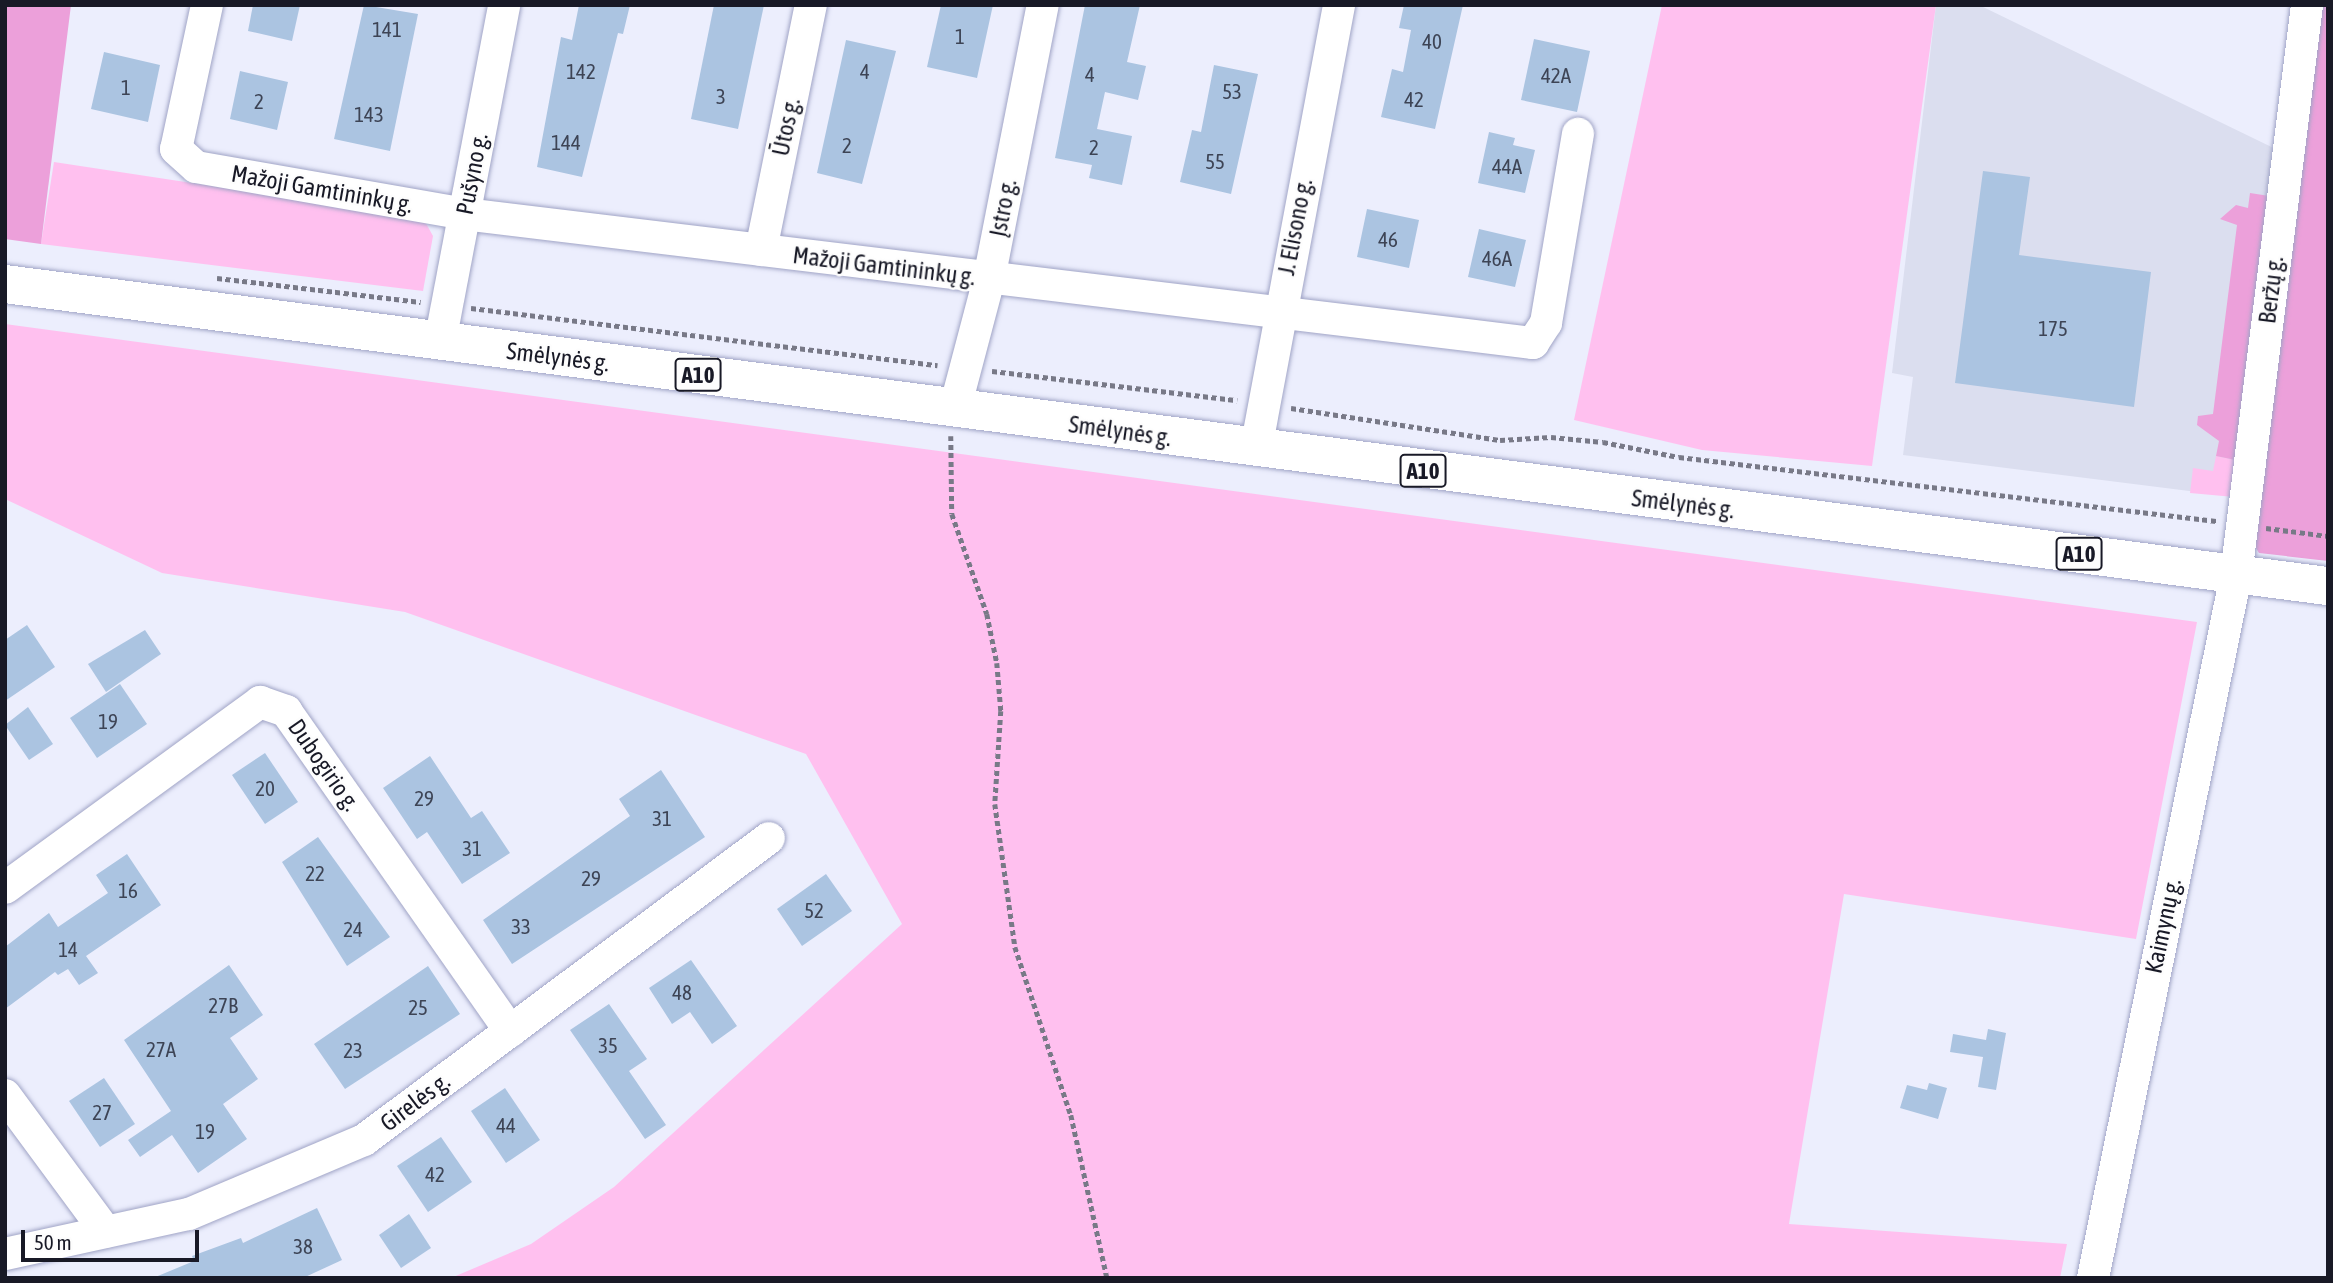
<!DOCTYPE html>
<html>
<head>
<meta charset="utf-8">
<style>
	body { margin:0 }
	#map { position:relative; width:2333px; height:1283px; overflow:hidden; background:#eceefd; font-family:"Asap Condensed",sans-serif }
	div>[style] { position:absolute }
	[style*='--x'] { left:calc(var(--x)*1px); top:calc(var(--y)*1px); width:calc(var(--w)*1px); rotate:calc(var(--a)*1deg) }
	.built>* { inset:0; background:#dbdeef }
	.green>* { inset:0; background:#ffc0ef }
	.forest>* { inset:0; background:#eca0da }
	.building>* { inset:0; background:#abc4e1 }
	.path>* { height:4.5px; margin-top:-2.25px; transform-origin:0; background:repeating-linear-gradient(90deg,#787987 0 5px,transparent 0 8.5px) }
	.roads { filter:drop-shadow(0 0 2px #a0a4c6) drop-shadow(0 0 2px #a0a4c6) }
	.minor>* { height:32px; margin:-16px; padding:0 16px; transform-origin:16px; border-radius:16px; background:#fff }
	.highway>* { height:38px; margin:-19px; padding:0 19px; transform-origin:19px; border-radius:19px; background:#fff }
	span { translate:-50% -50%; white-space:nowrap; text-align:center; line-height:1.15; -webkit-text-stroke:5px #fdfdfd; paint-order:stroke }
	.number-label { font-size:21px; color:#3d4455 }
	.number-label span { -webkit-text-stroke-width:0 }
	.shield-label span { padding:2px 5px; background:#fdfdfd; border:2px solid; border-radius:5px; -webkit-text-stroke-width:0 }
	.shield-label { font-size:23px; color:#181926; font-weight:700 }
	.street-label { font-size:24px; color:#181926 }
	.frame { position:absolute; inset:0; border:7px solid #181926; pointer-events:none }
	.scale { position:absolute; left:21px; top:1230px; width:178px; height:32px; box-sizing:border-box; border:4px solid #181926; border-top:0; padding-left:9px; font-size:21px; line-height:24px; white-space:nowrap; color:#181926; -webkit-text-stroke:5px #fdfdfd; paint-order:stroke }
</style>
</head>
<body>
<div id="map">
	<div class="built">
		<div style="clip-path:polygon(1936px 5px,1979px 5px,2288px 155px,2245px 498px,1903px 455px,1913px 377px,1892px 373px)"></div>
	</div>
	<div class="green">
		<div style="clip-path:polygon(1662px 5px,1936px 5px,1872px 466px,1702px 450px,1574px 420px)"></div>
		<div style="clip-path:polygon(54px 162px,423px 218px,433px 236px,423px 291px,41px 244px)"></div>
		<div style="clip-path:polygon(5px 324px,2197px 622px,2136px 939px,1844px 894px,1789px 1224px,2067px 1244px,2060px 1278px,451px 1278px,531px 1244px,614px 1187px,902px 924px,806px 754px,405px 612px,162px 573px,5px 499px)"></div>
		<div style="clip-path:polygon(2216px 456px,2250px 463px,2245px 498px,2190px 493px,2193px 468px,2213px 471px)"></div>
	</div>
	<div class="forest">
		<div style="clip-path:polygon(5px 5px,71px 5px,41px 244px,5px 239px)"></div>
		<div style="clip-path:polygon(2307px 5px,2328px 5px,2328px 561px,2259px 553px,2242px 525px,2250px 463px,2216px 456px,2219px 441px,2197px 425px,2198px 416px,2213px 414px,2237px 225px,2220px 219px,2236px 205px,2248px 208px,2250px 193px,2282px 198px)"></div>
	</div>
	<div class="building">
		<div style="clip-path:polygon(253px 5px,300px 5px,292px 41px,248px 31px)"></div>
		<div style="clip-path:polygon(364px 5px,418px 14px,390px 151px,334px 139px)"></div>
		<div style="clip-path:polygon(579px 5px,630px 5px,623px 34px,618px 33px,582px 177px,537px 167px,561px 37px,572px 40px)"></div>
		<div style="clip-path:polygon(714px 5px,764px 5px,738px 129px,691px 119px)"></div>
		<div style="clip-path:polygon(941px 5px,993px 5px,977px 78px,927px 67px)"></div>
		<div style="clip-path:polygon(1085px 5px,1140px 5px,1127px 62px,1146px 66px,1138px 100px,1105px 92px,1097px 129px,1132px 136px,1122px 185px,1089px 178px,1092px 165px,1055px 158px)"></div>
		<div style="clip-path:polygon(1404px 5px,1463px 5px,1435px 129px,1381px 117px,1392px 69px,1403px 72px,1411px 30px,1399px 28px)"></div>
		<div style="clip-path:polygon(1534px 39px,1590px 51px,1577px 112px,1521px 100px)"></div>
		<div style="clip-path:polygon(846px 40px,896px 51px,862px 184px,817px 173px)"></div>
		<div style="clip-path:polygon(104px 52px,160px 65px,148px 122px,91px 109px)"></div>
		<div style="clip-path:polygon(1214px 65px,1258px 74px,1231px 194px,1180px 182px,1192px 130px,1201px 132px)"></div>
		<div style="clip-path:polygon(240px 71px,288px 82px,277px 130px,230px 119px)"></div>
		<div style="clip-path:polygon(1489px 132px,1515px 138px,1513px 145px,1535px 150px,1525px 193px,1478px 183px)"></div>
		<div style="clip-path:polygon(1983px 171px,2030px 177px,2019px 255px,2151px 272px,2134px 407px,1955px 383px)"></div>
		<div style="clip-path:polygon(1367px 209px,1419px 220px,1409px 268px,1357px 257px)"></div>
		<div style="clip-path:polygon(1479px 229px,1526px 240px,1515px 287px,1468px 277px)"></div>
		<div style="clip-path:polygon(27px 625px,55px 667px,5px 701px,5px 640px)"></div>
		<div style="clip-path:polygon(145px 630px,161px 654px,106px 692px,88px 664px)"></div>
		<div style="clip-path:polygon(120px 684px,147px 724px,97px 758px,70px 718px)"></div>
		<div style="clip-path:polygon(28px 707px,53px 744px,29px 760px,5px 725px)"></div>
		<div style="clip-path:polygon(265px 753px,298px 802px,265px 824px,232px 775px)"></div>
		<div style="clip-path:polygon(430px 756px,471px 818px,482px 811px,510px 853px,462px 884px,427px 832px,417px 839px,383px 788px)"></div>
		<div style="clip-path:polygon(661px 770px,705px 837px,512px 964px,483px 920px,630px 816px,619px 799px)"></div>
		<div style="clip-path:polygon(318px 837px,390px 937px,347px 966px,282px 862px)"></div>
		<div style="clip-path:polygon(127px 854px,161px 905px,86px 956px,98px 973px,79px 985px,68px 969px,58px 975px,55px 972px,5px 1009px,5px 947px,49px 913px,58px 927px,108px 893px,96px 875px)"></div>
		<div style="clip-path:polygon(826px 874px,852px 911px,802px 946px,777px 909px)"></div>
		<div style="clip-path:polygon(691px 960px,737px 1026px,712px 1044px,690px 1012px,672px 1024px,649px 988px)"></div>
		<div style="clip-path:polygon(229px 965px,263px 1015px,230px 1038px,258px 1079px,223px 1104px,247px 1139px,198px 1173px,172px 1135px,140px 1157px,128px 1140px,171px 1111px,124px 1040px)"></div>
		<div style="clip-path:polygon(428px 966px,460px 1014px,345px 1089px,314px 1044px)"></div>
		<div style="clip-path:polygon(609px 1004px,647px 1059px,629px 1071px,666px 1125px,645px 1139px,570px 1030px)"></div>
		<div style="clip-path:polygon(1988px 1029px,2006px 1033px,1996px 1090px,1978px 1087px,1983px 1057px,1950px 1052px,1953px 1034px,1986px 1040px)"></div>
		<div style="clip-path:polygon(104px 1078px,135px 1124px,100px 1147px,69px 1101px)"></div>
		<div style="clip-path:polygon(1929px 1083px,1947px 1088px,1938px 1119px,1900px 1108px,1907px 1085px,1927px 1090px)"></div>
		<div style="clip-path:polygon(505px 1088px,540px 1140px,506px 1163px,471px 1111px)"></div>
		<div style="clip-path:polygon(441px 1137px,472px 1182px,428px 1212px,397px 1166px)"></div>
		<div style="clip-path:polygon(317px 1208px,342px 1260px,303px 1278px,153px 1278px,194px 1261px,192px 1256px,241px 1238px,243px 1243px)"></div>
		<div style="clip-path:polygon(409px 1214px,431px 1248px,401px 1268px,379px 1235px)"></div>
	</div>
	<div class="path">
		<div style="--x:217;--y:278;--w:205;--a:6.7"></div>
		<div style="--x:471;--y:308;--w:470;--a:7"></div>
		<div style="--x:992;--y:371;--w:247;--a:6.8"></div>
		<div style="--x:1291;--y:408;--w:211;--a:8.7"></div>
		<div style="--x:1500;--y:440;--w:51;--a:-3.4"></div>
		<div style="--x:1551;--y:437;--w:52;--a:5.5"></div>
		<div style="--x:1603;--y:442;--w:77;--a:11.2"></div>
		<div style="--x:1679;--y:457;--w:541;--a:6.8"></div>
		<div style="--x:951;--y:436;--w:78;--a:89.3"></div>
		<div style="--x:952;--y:514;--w:106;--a:70.7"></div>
		<div style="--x:987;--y:614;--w:50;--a:78.5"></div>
		<div style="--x:997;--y:663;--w:48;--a:85.2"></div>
		<div style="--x:1001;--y:711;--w:93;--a:93.7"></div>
		<div style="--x:995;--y:804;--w:144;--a:82"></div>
		<div style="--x:1015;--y:947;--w:177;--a:71.6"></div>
		<div style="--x:1071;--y:1115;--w:167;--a:77.5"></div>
		<div style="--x:2266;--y:528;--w:63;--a:7.4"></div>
	</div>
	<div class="roads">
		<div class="minor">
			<div style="--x:207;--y:5;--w:147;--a:102.1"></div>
			<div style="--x:176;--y:149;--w:27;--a:42"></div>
			<div style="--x:196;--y:167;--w:272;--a:9.9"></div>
			<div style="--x:464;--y:214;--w:1077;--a:6.88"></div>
			<div style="--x:1533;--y:343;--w:24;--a:-57"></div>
			<div style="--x:1546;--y:323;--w:192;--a:-80.4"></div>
			<div style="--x:761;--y:250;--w:250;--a:-78.5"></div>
			<div style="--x:440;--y:342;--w:343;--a:-79.2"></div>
			<div style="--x:955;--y:408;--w:133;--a:-75.2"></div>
			<div style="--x:989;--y:279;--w:279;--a:-78.9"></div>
			<div style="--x:1256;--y:449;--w:452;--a:-79.4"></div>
			<div style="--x:5;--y:888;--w:316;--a:-36.1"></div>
			<div style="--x:260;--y:702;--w:28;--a:19"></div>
			<div style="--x:286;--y:711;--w:391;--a:55"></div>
			<div style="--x:5;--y:1095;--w:170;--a:53.6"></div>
			<div style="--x:5;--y:1254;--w:188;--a:-12.3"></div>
			<div style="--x:189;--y:1214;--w:190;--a:-22.9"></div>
			<div style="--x:364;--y:1140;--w:505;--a:-36.71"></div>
			<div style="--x:2093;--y:1278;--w:717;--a:-78.5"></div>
			<div style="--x:2236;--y:575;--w:574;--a:-82.9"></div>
		</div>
		<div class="highway">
			<div style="--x:5;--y:284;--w:2343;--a:7.41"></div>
		</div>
	</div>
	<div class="number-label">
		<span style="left:387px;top:29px">141</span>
		<span style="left:960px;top:36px">1</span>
		<span style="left:1432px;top:41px">40</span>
		<span style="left:581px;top:71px">142</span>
		<span style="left:865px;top:71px">4</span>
		<span style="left:1090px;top:74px">4</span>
		<span style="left:1556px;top:75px">42A</span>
		<span style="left:126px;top:87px">1</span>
		<span style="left:1232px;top:91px">53</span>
		<span style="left:721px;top:96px">3</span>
		<span style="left:1414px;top:99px">42</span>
		<span style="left:259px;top:101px">2</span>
		<span style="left:369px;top:114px">143</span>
		<span style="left:566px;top:142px">144</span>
		<span style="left:847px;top:145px">2</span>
		<span style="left:1094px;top:147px">2</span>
		<span style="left:1215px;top:161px">55</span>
		<span style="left:1507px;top:166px">44A</span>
		<span style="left:1388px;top:239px">46</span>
		<span style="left:1497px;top:258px">46A</span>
		<span style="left:2053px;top:328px">175</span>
		<span style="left:108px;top:721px">19</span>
		<span style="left:265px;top:788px">20</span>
		<span style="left:424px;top:798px">29</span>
		<span style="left:662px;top:818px">31</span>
		<span style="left:472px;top:848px">31</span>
		<span style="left:315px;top:873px">22</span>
		<span style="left:591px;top:878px">29</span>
		<span style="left:128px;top:890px">16</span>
		<span style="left:814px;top:910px">52</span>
		<span style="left:521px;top:926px">33</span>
		<span style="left:353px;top:929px">24</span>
		<span style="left:68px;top:949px">14</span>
		<span style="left:682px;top:992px">48</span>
		<span style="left:223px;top:1005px">27B</span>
		<span style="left:418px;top:1007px">25</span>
		<span style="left:608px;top:1045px">35</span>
		<span style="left:161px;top:1049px">27A</span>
		<span style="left:353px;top:1050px">23</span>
		<span style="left:102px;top:1112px">27</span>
		<span style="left:506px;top:1125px">44</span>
		<span style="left:205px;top:1131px">19</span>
		<span style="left:435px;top:1174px">42</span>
		<span style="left:303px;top:1246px">38</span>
	</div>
	<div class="shield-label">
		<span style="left:698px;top:375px">A10</span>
		<span style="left:1423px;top:471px">A10</span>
		<span style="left:2079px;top:554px">A10</span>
	</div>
	<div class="street-label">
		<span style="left:786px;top:127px;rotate:-78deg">Ūtos g.</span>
		<span style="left:472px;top:174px;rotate:-79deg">Pušyno g.</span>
		<span style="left:322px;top:189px;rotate:10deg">Mažoji Gamtininkų g.</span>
		<span style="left:1003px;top:208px;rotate:-79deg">Įstro g.</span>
		<span style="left:1295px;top:227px;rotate:-79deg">J. Elisono g.</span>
		<span style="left:884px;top:266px;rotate:7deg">Mažoji Gamtininkų g.</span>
		<span style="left:2271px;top:290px;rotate:-83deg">Beržų g.</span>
		<span style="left:558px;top:357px;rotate:7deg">Smėlynės g.</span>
		<span style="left:1120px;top:431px;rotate:8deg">Smėlynės g.</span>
		<span style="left:1683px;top:504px;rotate:7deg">Smėlynės g.</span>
		<span style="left:324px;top:765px;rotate:55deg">Dubogirio g.</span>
		<span style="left:2163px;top:926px;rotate:-78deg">Kaimynų g.</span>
		<span style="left:415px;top:1102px;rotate:-37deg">Girelės g.</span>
	</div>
	<div class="frame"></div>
	<div class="scale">50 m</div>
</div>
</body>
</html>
